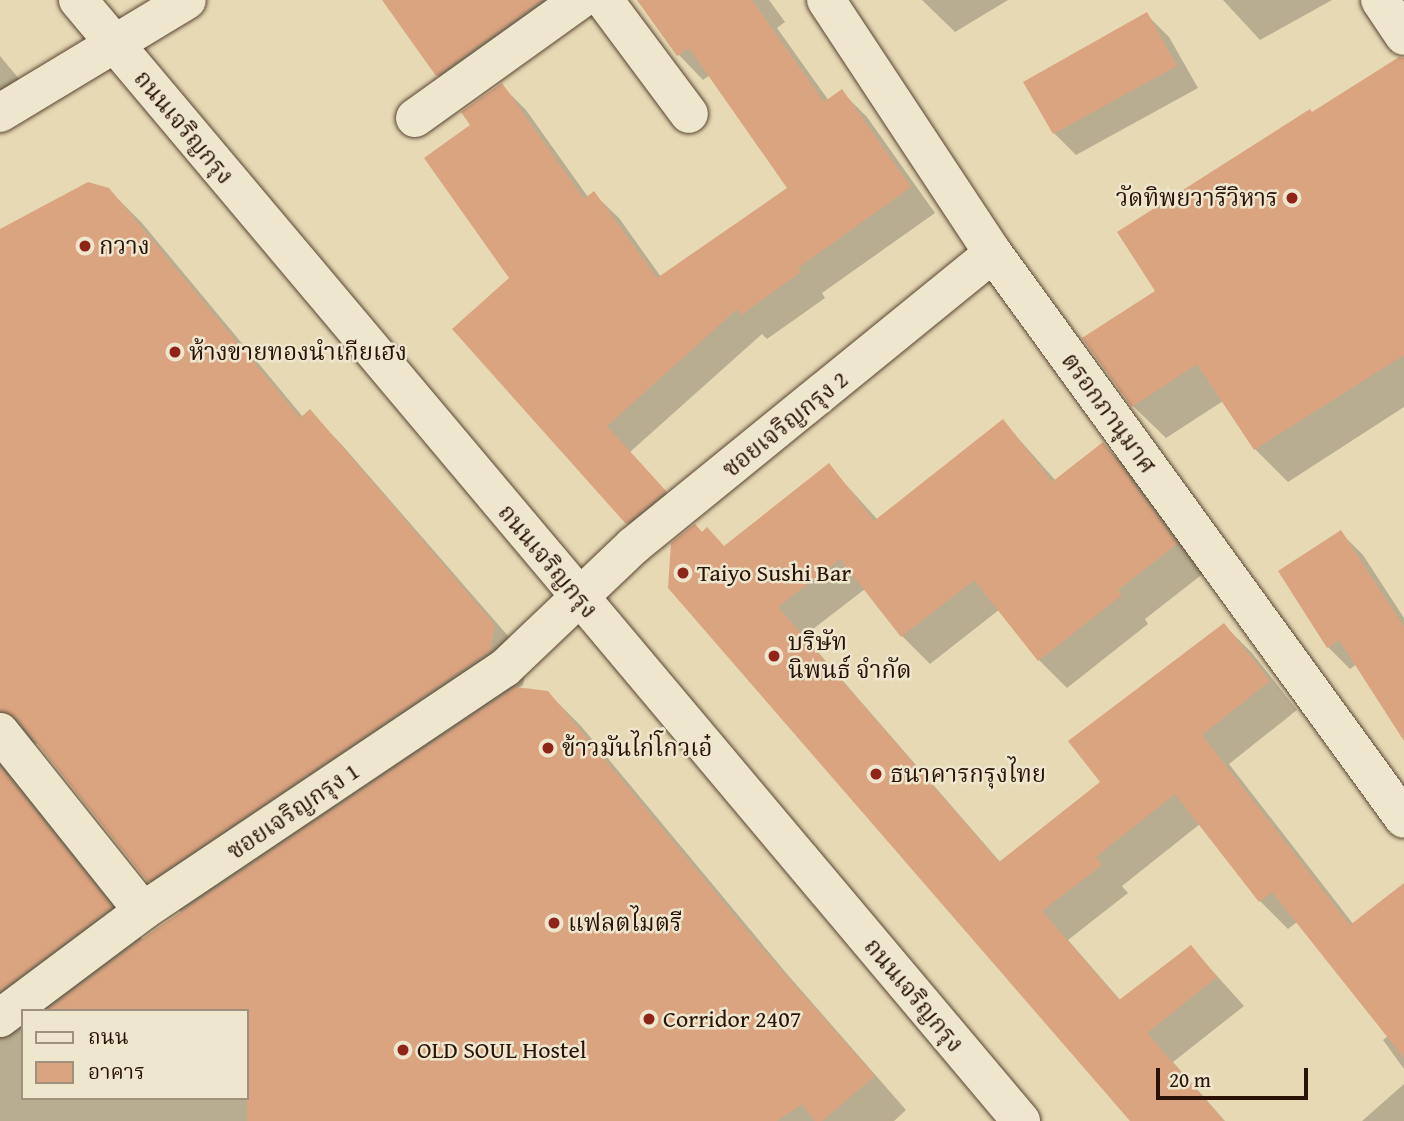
<!DOCTYPE html>
<html>
<head>
<meta charset="utf-8">
<style>
	body { margin:0 }
	#map { position:relative; width:1404px; height:1121px; overflow:hidden; background:#e7d9b4; font-family:"Gentium Book Plus","Noto Serif Thai",serif }
	div>[style] { position:absolute }
	[style*='--x'] { left:calc(var(--x)*1px); top:calc(var(--y)*1px); width:calc(var(--w)*1px); rotate:calc(var(--a)*1deg) }
	.shadow>* { inset:0; background:#0003 }
	.building>* { inset:0; background:#dba481 }
	.roads { filter:drop-shadow(0 0 2px #594432) drop-shadow(0 0 2px #594432) }
	.street>* { height:38px; margin:-19px; padding:0 19px; transform-origin:19px; border-radius:19px; background:#efe6ce }
	.secondary>* { height:38px; margin:-19px; padding:0 19px; transform-origin:19px; border-radius:19px; background:#efe6ce }
	.dots>* { width:19px; height:19px; translate:-50% -50%; box-sizing:border-box; border:4px solid #efe6ce; border-radius:50% }
	span { translate:-50% -50%; white-space:nowrap; text-align:center; line-height:1.15; -webkit-text-stroke:5px #efe6ce; paint-order:stroke }
	.street-label { font-size:24px; color:#2a1206 }
	.poi-label { font-size:24px; color:#2a1206 }
	.right { translate:-100% -50%; text-align:right }
	.left { translate:0 -50%; text-align:left }
	.legend { position:absolute; left:21px; top:1009px; width:228px; height:91px; box-sizing:border-box; background:#efe6ce; border:2px solid #a0917e; margin:0; padding:9px 12px; list-style:none; font-size:21px; color:#2a1206 }
	.legend li { display:flex; align-items:center; gap:14px; height:35px }
	.legend b { width:35px; border:2px solid #a0917e }
	.scale { position:absolute; left:1156px; top:1068px; width:152px; height:32px; box-sizing:border-box; border:4px solid #2a1206; border-top:0; padding-left:9px; font-size:21px; line-height:24px; white-space:nowrap; color:#2a1206; -webkit-text-stroke:5px #efe6ce; paint-order:stroke }
</style>
</head>
<body>
<div id="map">
	<div class="shadow">
		<div style="clip-path:polygon(384px 0,625px 0,604px 2px,462px 100px,437px 75px)"></div>
		<div style="clip-path:polygon(639px 0,769px 0,785px 22px,777px 28px,829px 101px,842px 92px,867px 117px,935px 213px,822px 293px,825px 298px,767px 339px,762px 334px,630px 452px,689px 517px,652px 547px,627px 523px,512px 278px,473px 125px,501px 85px,526px 110px,588px 197px,594px 194px,619px 218px,661px 277px,789px 189px,710px 75px,703px 80px,679px 55px)"></div>
		<div style="clip-path:polygon(922px 0,1008px 0,955px 32px)"></div>
		<div style="clip-path:polygon(1223px 0,1332px 0,1260px 40px)"></div>
		<div style="clip-path:polygon(1147px 15px,1169px 37px,1198px 88px,1076px 155px,1054px 133px)"></div>
		<div style="clip-path:polygon(0 56px,20px 80px,0 96px)"></div>
		<div style="clip-path:polygon(1400px 58px,1404px 58px,1404px 407px,1288px 482px,1255px 449px,1223px 401px,1166px 438px,1133px 406px,1084px 338px,1158px 292px,1312px 114px)"></div>
		<div style="clip-path:polygon(evenodd,108px 189px,142px 223px,303px 417px,310px 412px,342px 445px,528px 659px,523px 685px,517px 689px,547px 692px,581px 726px,787px 974px,906px 1110px,894px 1121px,0 1121px,0 232px,108px 189px,31px 743px,40px 744px,149px 880px,182px 913px,143px 940px,16px 781px,31px 743px,108px 189px,23px 1011px,247px 1011px,247px 1098px,23px 1098px,23px 1011px)"></div>
		<div style="clip-path:polygon(1003px 421px,1056px 481px,1103px 444px,1131px 472px,1204px 573px,1145px 619px,1148px 624px,1067px 688px,1039px 660px,1000px 609px,930px 664px,902px 636px,865px 589px,804px 636px,1001px 863px,1102px 783px,1224px 625px,1252px 653px,1297px 710px,1229px 764px,1354px 925px,1404px 895px,1404px 1069px,1383px 1040px,1388px 1036px,1297px 922px,1288px 929px,1260px 901px,1200px 824px,1122px 886px,1128px 893px,1068px 940px,1121px 1001px,1191px 947px,1244px 1006px,1173px 1062px,1225px 1121px,1134px 1121px,702px 534px,725px 547px,829px 466px,878px 520px)"></div>
		<div style="clip-path:polygon(1341px 533px,1363px 555px,1404px 618px,1404px 738px,1357px 664px,1350px 669px,1328px 647px)"></div>
		<div style="clip-path:polygon(1404px 1084px,1404px 1121px,1362px 1121px)"></div>
	</div>
	<div class="building">
		<div style="clip-path:polygon(382px 0,542px 0,436px 76px)"></div>
		<div style="clip-path:polygon(637px 0,752px 0,824px 102px,842px 89px,911px 187px,798px 268px,801px 272px,741px 315px,737px 309px,607px 426px,666px 491px,626px 524px,452px 329px,509px 278px,424px 158px,470px 125px,461px 112px,502px 83px,584px 199px,594px 191px,657px 278px,787px 188px,689px 48px,677px 56px)"></div>
		<div style="clip-path:polygon(1147px 12px,1177px 66px,1053px 134px,1023px 82px)"></div>
		<div style="clip-path:polygon(1399px 57px,1404px 58px,1404px 355px,1254px 450px,1197px 364px,1132px 407px,1082px 338px,1155px 291px,1117px 232px,1310px 109px,1312px 112px)"></div>
		<div style="clip-path:polygon(88px 182px,109px 188px,300px 418px,310px 409px,495px 625px,490px 651px,148px 882px,17px 718px,0 711px,0 229px)"></div>
		<div style="clip-path:polygon(1003px 419px,1052px 482px,1103px 442px,1177px 544px,1118px 590px,1122px 595px,1038px 661px,974px 580px,901px 637px,840px 559px,778px 607px,999px 862px,1100px 782px,1068px 741px,1224px 623px,1270px 681px,1202px 735px,1350px 925px,1404px 883px,1404px 1058px,1272px 892px,1259px 902px,1175px 794px,1096px 857px,1102px 865px,1042px 911px,1119px 1000px,1191px 945px,1217px 977px,1147px 1033px,1224px 1121px,1130px 1121px,668px 588px,671px 543px,695px 524px,702px 532px,707px 527px,724px 546px,829px 463px,874px 521px)"></div>
		<div style="clip-path:polygon(1341px 530px,1404px 627px,1404px 741px,1339px 640px,1327px 648px,1278px 571px)"></div>
		<div style="clip-path:polygon(516px 687px,548px 691px,754px 939px,875px 1076px,822px 1121px,815px 1121px,802px 1104px,777px 1121px,247px 1121px,247px 1011px,46px 1011px,156px 929px)"></div>
		<div style="clip-path:polygon(0 767px,112px 907px,0 991px)"></div>
	</div>
	<div class="roads">
		<div class="street">
			<div style="--x:604;--y:0;--w:142;--a:53.3"></div>
			<div style="--x:826;--y:0;--w:303;--a:56.6"></div>
			<div style="--x:993;--y:253;--w:699;--a:54.01"></div>
			<div style="--x:1380;--y:0;--w:43;--a:56.3"></div>
			<div style="--x:415;--y:118;--w:203;--a:-35.6"></div>
			<div style="--x:0;--y:732;--w:229;--a:51.4"></div>
			<div style="--x:0;--y:1018;--w:179;--a:-36.8"></div>
			<div style="--x:143;--y:911;--w:436;--a:-33.9"></div>
			<div style="--x:505;--y:668;--w:177;--a:-43.6"></div>
			<div style="--x:633;--y:546;--w:464;--a:-39.1"></div>
		</div>
		<div class="secondary">
			<div style="--x:78;--y:0;--w:1465;--a:49.93"></div>
			<div style="--x:0;--y:113;--w:218;--a:-31.1"></div>
		</div>
	</div>
	<div class="dots">
		<div style="left:1292px;top:198px;background:#8f2418"></div>
		<div style="left:85px;top:246px;background:#8f2418"></div>
		<div style="left:175px;top:352px;background:#8f2418"></div>
		<div style="left:683px;top:573px;background:#8f2418"></div>
		<div style="left:774px;top:656px;background:#8f2418"></div>
		<div style="left:548px;top:748px;background:#8f2418"></div>
		<div style="left:876px;top:774px;background:#8f2418"></div>
		<div style="left:554px;top:923px;background:#8f2418"></div>
		<div style="left:649px;top:1019px;background:#8f2418"></div>
		<div style="left:403px;top:1050px;background:#8f2418"></div>
	</div>
	<div class="street-label">
		<span style="left:184px;top:127px;rotate:50deg">ถนนเจริญกรุง</span>
		<span style="left:1109px;top:413px;rotate:54deg">ตรอกภานุมาศ</span>
		<span style="left:785px;top:424px;rotate:-39deg">ซอยเจริญกรุง 2</span>
		<span style="left:548px;top:561px;rotate:50deg">ถนนเจริญกรุง</span>
		<span style="left:293px;top:811px;rotate:-34deg">ซอยเจริญกรุง 1</span>
		<span style="left:914px;top:995px;rotate:50deg">ถนนเจริญกรุง</span>
	</div>
	<div class="poi-label">
		<span class="right" style="left:1278px;top:198px">วัดทิพยวารีวิหาร</span>
		<span class="left" style="left:99px;top:246px">กวาง</span>
		<span class="left" style="left:189px;top:352px">ห้างขายทองนำเกียเฮง</span>
		<span class="left" style="left:697px;top:573px">Taiyo Sushi Bar</span>
		<span class="left" style="left:788px;top:656px">บริษัท<br>นิพนธ์ จำกัด</span>
		<span class="left" style="left:562px;top:748px">ข้าวมันไก่โกวเอ๋</span>
		<span class="left" style="left:890px;top:774px">ธนาคารกรุงไทย</span>
		<span class="left" style="left:568px;top:923px">แฟลตไมตรี</span>
		<span class="left" style="left:663px;top:1019px">Corridor 2407</span>
		<span class="left" style="left:417px;top:1050px">OLD SOUL Hostel</span>
	</div>
	<ul class="legend">
	<li><b style="height:9px;background:#efe6ce"></b>ถนน</li>
	<li><b style="height:19px;background:#dba481"></b>อาคาร</li>
	</ul>
	<div class="scale">20 m</div>
</div>
</body>
</html>
